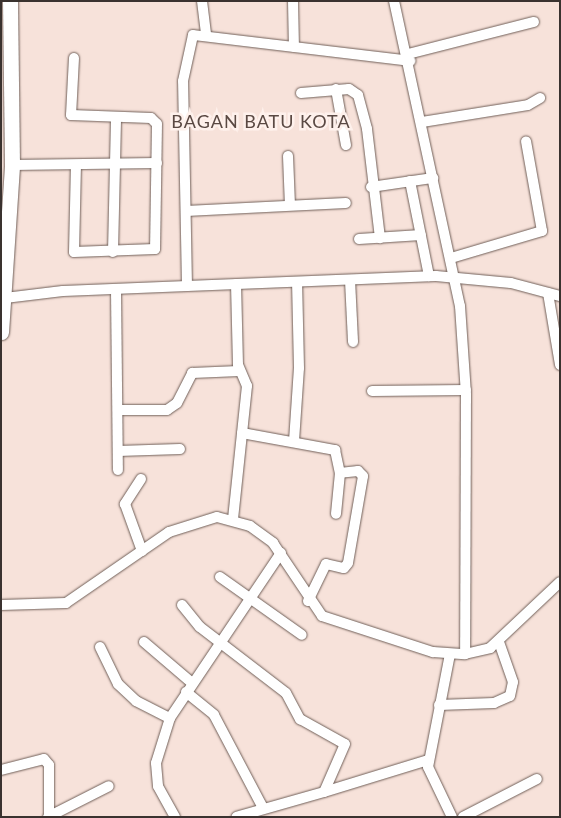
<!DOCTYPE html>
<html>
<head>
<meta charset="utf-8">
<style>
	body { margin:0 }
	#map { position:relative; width:561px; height:818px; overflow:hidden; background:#f7e2da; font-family:Lato,sans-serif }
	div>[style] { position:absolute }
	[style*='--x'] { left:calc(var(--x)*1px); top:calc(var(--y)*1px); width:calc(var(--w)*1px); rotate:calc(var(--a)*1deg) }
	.roads { filter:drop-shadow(0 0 1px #705f58) drop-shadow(0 0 1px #705f58) }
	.minor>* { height:10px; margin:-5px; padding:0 5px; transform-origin:5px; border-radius:5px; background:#fff }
	.highway>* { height:15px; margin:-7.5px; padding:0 7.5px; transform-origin:7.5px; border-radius:7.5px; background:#fff }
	span { translate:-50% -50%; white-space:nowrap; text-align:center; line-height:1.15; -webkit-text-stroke:5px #fef1ec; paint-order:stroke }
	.quarter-label { font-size:18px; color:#5a4943; letter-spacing:1px }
	.frame { position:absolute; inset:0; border:2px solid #3a322f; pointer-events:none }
</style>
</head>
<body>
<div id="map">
	<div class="roads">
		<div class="minor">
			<div style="--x:202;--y:1;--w:34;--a:83"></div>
			<div style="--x:293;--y:1;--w:46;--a:88.8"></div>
			<div style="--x:394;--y:1;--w:312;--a:77.8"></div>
			<div style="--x:460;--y:306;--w:89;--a:86.1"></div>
			<div style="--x:466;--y:395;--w:259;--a:90.2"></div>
			<div style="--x:408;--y:54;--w:130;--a:-14.3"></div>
			<div style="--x:74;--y:58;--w:57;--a:93"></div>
			<div style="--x:71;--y:115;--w:80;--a:2.1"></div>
			<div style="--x:151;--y:118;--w:8;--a:45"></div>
			<div style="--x:157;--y:124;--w:125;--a:90.9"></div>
			<div style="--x:155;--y:249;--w:81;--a:177.9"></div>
			<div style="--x:74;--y:252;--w:86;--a:-88.7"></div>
			<div style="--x:336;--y:89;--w:57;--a:79.9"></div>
			<div style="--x:301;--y:93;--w:48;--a:-4.8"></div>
			<div style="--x:349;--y:89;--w:11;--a:34"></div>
			<div style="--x:358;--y:95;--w:35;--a:75"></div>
			<div style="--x:367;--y:129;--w:110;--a:83.2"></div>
			<div style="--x:422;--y:122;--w:107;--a:-9.1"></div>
			<div style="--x:528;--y:105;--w:14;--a:-30"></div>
			<div style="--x:288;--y:156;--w:49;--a:87.7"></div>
			<div style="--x:12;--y:165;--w:145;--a:-0.8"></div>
			<div style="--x:410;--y:181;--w:97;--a:78.7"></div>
			<div style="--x:371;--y:187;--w:63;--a:-8.3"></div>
			<div style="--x:186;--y:211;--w:160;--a:-2.9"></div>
			<div style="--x:359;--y:239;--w:62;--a:-3.7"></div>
			<div style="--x:113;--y:252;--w:135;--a:-88.7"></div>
			<div style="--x:451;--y:258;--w:95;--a:-16.5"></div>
			<div style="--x:542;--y:231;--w:91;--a:-100.1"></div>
			<div style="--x:350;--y:280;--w:62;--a:87.2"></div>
			<div style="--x:187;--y:286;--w:205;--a:-91.1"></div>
			<div style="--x:183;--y:81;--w:47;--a:-77.7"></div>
			<div style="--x:193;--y:35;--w:219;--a:6.8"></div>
			<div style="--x:116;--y:289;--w:181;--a:89.4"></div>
			<div style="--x:548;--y:293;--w:73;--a:80.5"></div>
			<div style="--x:5;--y:298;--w:58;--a:-6.9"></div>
			<div style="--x:63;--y:291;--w:373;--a:-2.3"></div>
			<div style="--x:436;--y:276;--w:75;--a:5.3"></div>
			<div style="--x:511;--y:283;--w:51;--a:14.9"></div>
			<div style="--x:372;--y:391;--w:94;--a:-0.6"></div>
			<div style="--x:118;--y:410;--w:49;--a:0"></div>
			<div style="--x:167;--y:410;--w:12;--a:-35"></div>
			<div style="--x:177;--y:403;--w:34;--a:-63"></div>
			<div style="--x:192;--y:373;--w:47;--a:-2.4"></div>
			<div style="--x:242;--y:433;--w:95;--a:10.4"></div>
			<div style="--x:335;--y:450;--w:24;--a:78"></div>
			<div style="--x:340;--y:473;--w:41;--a:95.6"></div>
			<div style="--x:294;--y:441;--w:73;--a:-86.1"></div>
			<div style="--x:299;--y:368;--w:85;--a:-91.3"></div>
			<div style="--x:118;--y:451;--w:62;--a:-1.8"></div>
			<div style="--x:141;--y:479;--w:30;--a:123"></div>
			<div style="--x:125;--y:504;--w:50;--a:70.1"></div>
			<div style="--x:233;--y:519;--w:134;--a:-84"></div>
			<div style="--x:247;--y:386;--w:23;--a:-113"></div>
			<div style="--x:238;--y:365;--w:81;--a:-91.4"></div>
			<div style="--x:220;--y:577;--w:100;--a:35.3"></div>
			<div style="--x:308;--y:601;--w:41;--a:-64.1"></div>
			<div style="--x:326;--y:564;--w:18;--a:13"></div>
			<div style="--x:344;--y:568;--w:6;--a:-51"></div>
			<div style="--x:348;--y:563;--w:88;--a:-80.2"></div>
			<div style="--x:363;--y:476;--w:7;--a:-135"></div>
			<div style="--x:358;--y:471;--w:18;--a:174"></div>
			<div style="--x:1;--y:605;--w:65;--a:-1.8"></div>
			<div style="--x:66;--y:603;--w:125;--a:-34.6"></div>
			<div style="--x:169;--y:532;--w:50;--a:-17.4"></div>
			<div style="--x:217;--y:517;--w:34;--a:15"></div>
			<div style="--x:250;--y:526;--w:29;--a:36"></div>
			<div style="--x:273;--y:543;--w:88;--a:56.1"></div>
			<div style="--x:322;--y:616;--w:117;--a:18"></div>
			<div style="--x:433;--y:652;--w:32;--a:4"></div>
			<div style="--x:465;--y:654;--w:26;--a:-13"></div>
			<div style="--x:490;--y:648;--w:96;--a:-43.3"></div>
			<div style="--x:182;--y:605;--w:28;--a:51"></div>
			<div style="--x:200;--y:627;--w:108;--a:37.5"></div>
			<div style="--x:286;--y:693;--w:30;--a:62"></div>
			<div style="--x:300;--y:719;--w:51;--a:29.1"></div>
			<div style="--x:345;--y:744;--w:52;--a:113.6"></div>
			<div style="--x:324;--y:792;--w:91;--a:164.1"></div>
			<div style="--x:144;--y:642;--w:63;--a:40.5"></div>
			<div style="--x:100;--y:647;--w:41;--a:64.1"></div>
			<div style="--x:118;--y:684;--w:25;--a:43"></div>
			<div style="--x:136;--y:701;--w:38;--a:27"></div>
			<div style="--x:450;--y:654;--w:115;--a:101"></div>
			<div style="--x:428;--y:767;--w:55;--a:64.4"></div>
			<div style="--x:186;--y:692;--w:36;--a:39"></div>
			<div style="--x:214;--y:715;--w:105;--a:62.2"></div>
			<div style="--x:439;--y:705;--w:55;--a:-2.1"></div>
			<div style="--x:494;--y:703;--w:17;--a:-24"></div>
			<div style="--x:510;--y:696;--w:14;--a:-78"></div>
			<div style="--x:513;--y:682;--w:42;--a:-109.3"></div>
			<div style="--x:1;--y:770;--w:44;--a:-14.3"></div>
			<div style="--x:44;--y:759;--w:8;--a:50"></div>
			<div style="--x:49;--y:765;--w:51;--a:90"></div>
			<div style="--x:324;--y:792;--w:109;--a:-17.1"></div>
			<div style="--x:48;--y:817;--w:68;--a:-26.9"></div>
			<div style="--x:175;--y:817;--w:35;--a:-119"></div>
			<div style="--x:158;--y:786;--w:23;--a:-95"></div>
			<div style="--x:156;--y:763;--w:47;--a:-72.7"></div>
			<div style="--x:170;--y:718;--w:199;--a:-56.1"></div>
			<div style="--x:463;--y:817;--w:83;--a:-27.2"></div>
		</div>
		<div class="highway">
			<div style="--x:1;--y:332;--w:167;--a:-86.2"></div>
			<div style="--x:12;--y:165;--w:164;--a:-90.7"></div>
		</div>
	</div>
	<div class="quarter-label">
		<span style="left:261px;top:121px">BAGAN BATU KOTA</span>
	</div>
	<div class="frame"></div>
</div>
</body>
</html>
